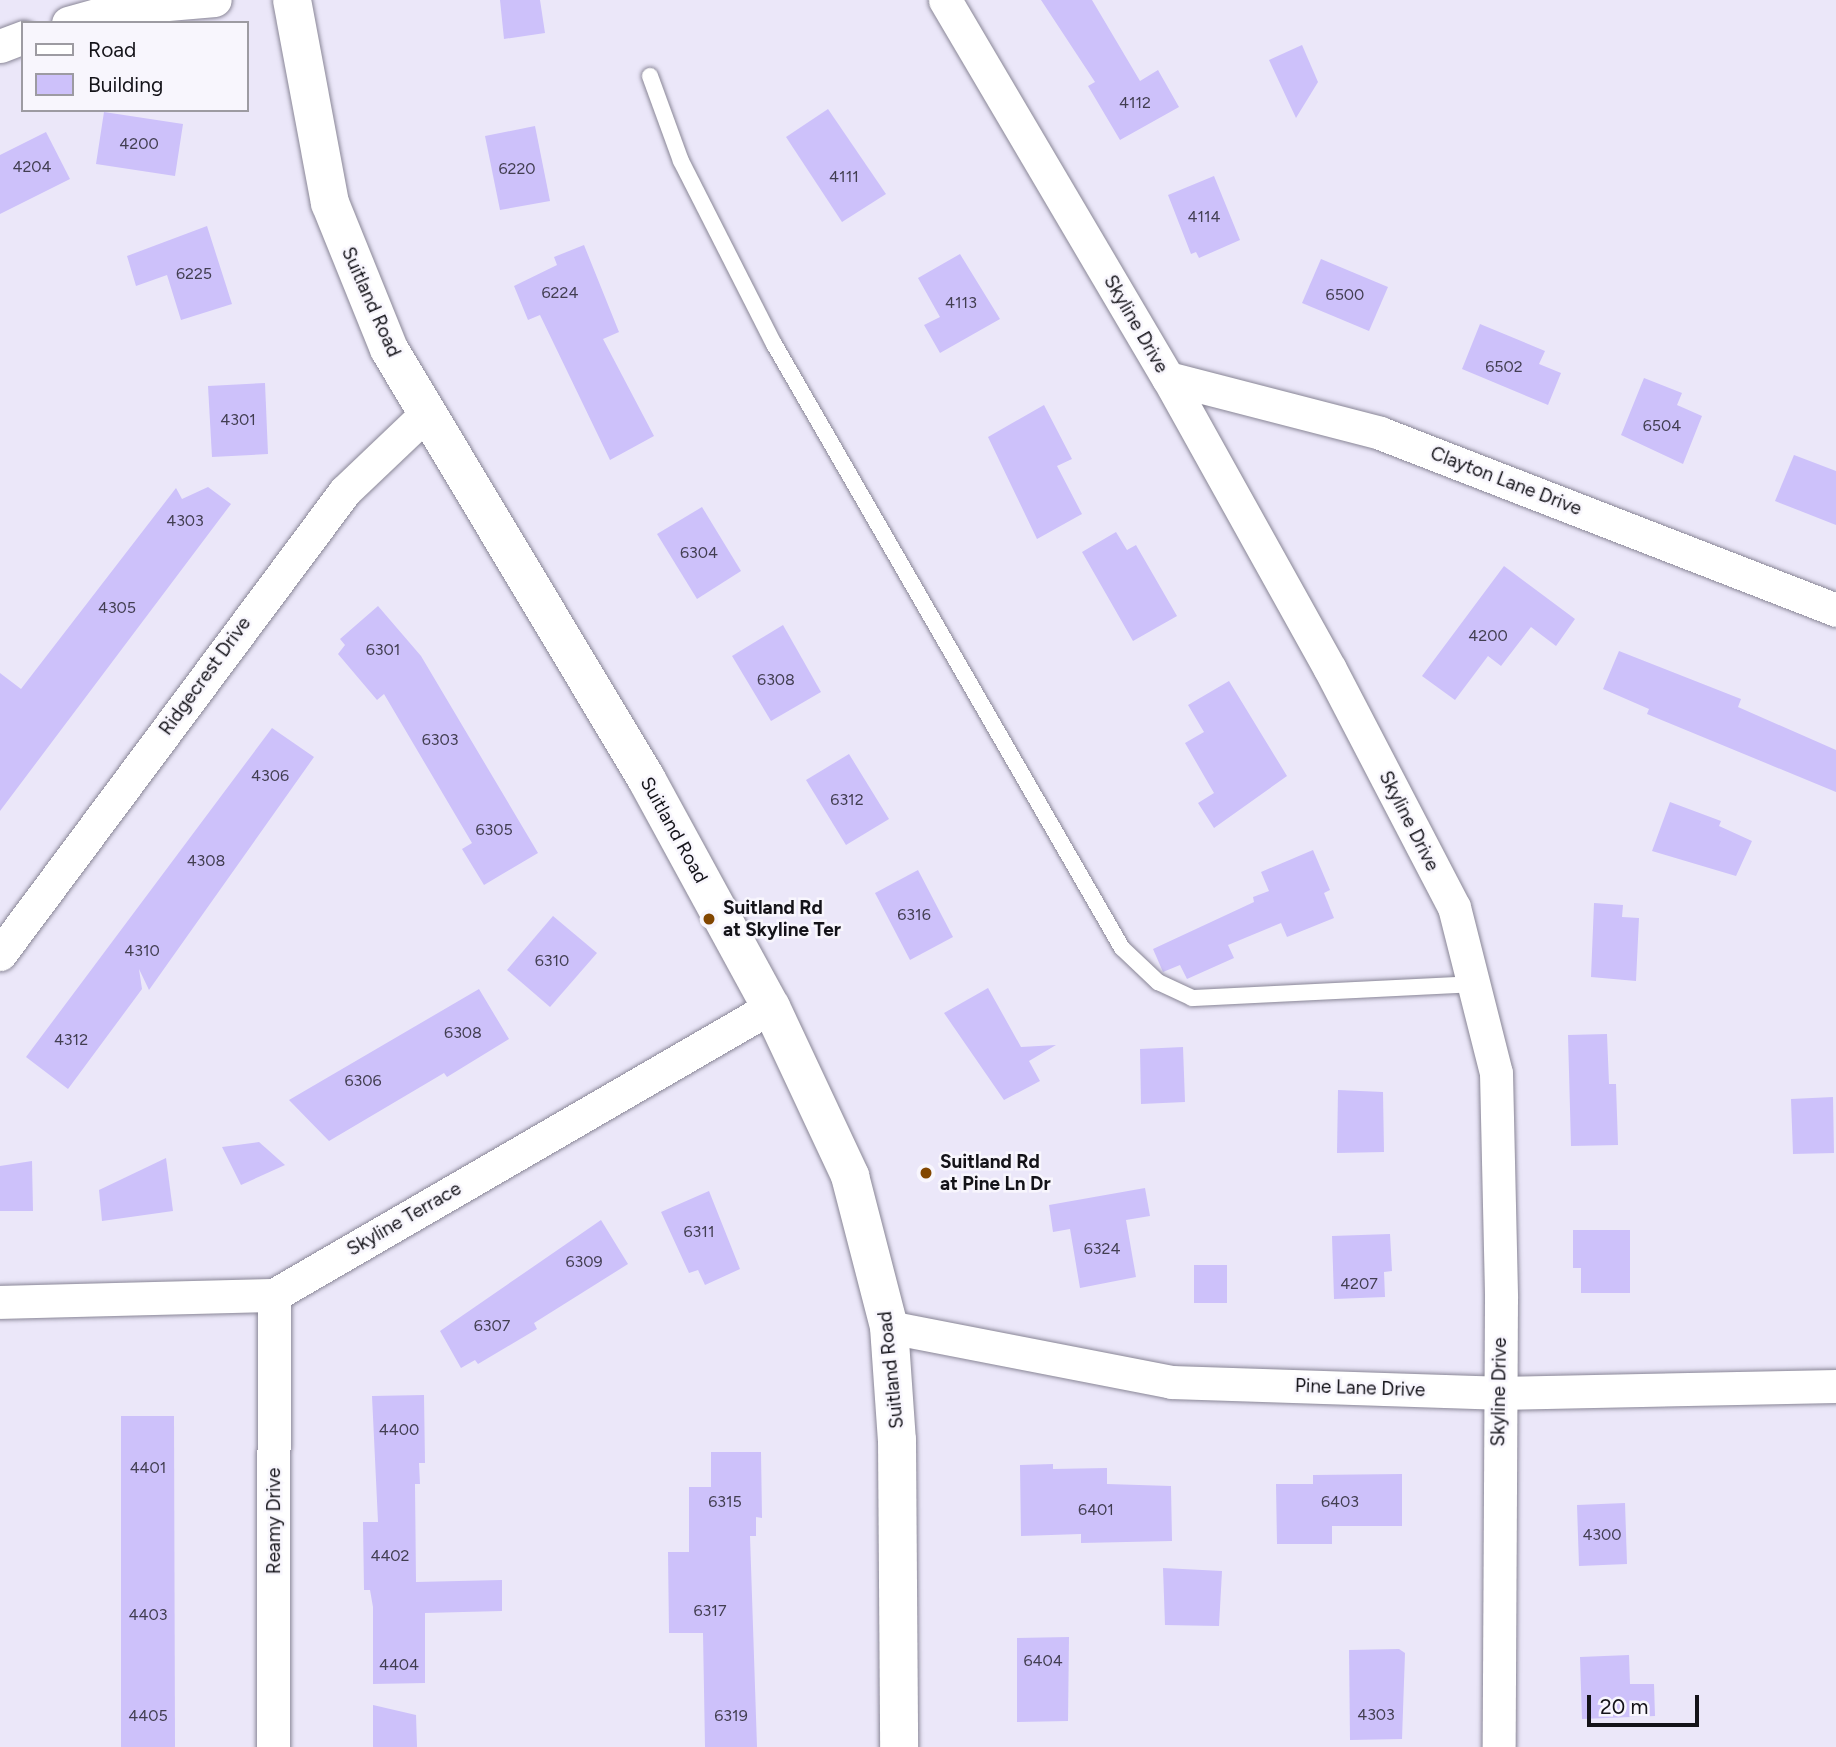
<!DOCTYPE html>
<html>
<head>
<meta charset="utf-8">
<style>
	body { margin:0 }
	#map { position:relative; width:1836px; height:1747px; overflow:hidden; background:#ebe7f9; font-family:Figtree,sans-serif }
	div>[style] { position:absolute }
	[style*='--x'] { left:calc(var(--x)*1px); top:calc(var(--y)*1px); width:calc(var(--w)*1px); rotate:calc(var(--a)*1deg) }
	.building>* { inset:0; background:#cdc1fa }
	.roads { filter:drop-shadow(0 0 2px #898696) drop-shadow(0 0 2px #898696) }
	.lane>* { height:16px; margin:-8px; padding:0 8px; transform-origin:8px; border-radius:8px; background:#fff }
	.street>* { height:33px; margin:-16.5px; padding:0 16.5px; transform-origin:16.5px; border-radius:16.5px; background:#fff }
	.secondary>* { height:38px; margin:-19px; padding:0 19px; transform-origin:19px; border-radius:19px; background:#fff }
	.dots>* { width:19px; height:19px; translate:-50% -50%; box-sizing:border-box; border:4px solid #f8f6fd; border-radius:50% }
	span { translate:-50% -50%; white-space:nowrap; text-align:center; line-height:1.15; -webkit-text-stroke:5px #f8f6fd; paint-order:stroke }
	.number-label { font-size:16px; color:#423e51 }
	.number-label span { -webkit-text-stroke-width:0 }
	.street-label { font-size:19px; color:#141319 }
	.poi-label { font-size:19px; color:#141319; font-weight:700 }
	.left { translate:0 -50%; text-align:left }
	.legend { position:absolute; left:21px; top:21px; width:228px; height:91px; box-sizing:border-box; background:#f8f6fd; border:2px solid #9d9ba2; margin:0; padding:9px 12px; list-style:none; font-size:21px; color:#141319 }
	.legend li { display:flex; align-items:center; gap:14px; height:35px }
	.legend b { width:35px; border:2px solid #9d9ba2 }
	.scale { position:absolute; left:1587px; top:1695px; width:112px; height:32px; box-sizing:border-box; border:4px solid #141319; border-top:0; padding-left:9px; font-size:21px; line-height:24px; white-space:nowrap; color:#141319; -webkit-text-stroke:5px #f8f6fd; paint-order:stroke }
</style>
</head>
<body>
<div id="map">
	<div class="building">
		<div style="clip-path:polygon(500px 0,540px 0,545px 33px,504px 39px)"></div>
		<div style="clip-path:polygon(1041px 0,1092px 0,1140px 81px,1158px 70px,1179px 107px,1120px 140px,1088px 86px,1095px 82px)"></div>
		<div style="clip-path:polygon(1302px 45px,1318px 82px,1296px 118px,1269px 60px)"></div>
		<div style="clip-path:polygon(828px 109px,886px 194px,842px 222px,786px 137px)"></div>
		<div style="clip-path:polygon(104px 112px,183px 124px,175px 176px,96px 164px)"></div>
		<div style="clip-path:polygon(535px 126px,550px 201px,500px 210px,485px 136px)"></div>
		<div style="clip-path:polygon(46px 132px,70px 179px,0 214px,0 155px)"></div>
		<div style="clip-path:polygon(1214px 176px,1240px 240px,1199px 258px,1196px 252px,1191px 254px,1168px 195px)"></div>
		<div style="clip-path:polygon(207px 226px,232px 304px,181px 320px,167px 275px,136px 286px,127px 256px)"></div>
		<div style="clip-path:polygon(584px 245px,619px 332px,603px 339px,654px 436px,610px 460px,540px 315px,528px 320px,514px 286px,557px 265px,554px 257px)"></div>
		<div style="clip-path:polygon(960px 254px,1000px 319px,940px 353px,924px 325px,940px 317px,918px 278px)"></div>
		<div style="clip-path:polygon(1321px 259px,1388px 287px,1369px 331px,1302px 303px)"></div>
		<div style="clip-path:polygon(1480px 324px,1545px 351px,1539px 364px,1561px 373px,1548px 405px,1462px 369px)"></div>
		<div style="clip-path:polygon(1644px 378px,1682px 393px,1677px 405px,1702px 416px,1683px 464px,1621px 435px)"></div>
		<div style="clip-path:polygon(265px 383px,268px 454px,212px 457px,208px 386px)"></div>
		<div style="clip-path:polygon(1044px 405px,1072px 459px,1057px 466px,1082px 514px,1037px 539px,988px 437px)"></div>
		<div style="clip-path:polygon(1794px 455px,1836px 471px,1836px 525px,1775px 501px)"></div>
		<div style="clip-path:polygon(208px 487px,231px 504px,0 811px,0 673px,21px 689px,176px 488px,182px 499px)"></div>
		<div style="clip-path:polygon(702px 507px,741px 571px,697px 599px,657px 534px)"></div>
		<div style="clip-path:polygon(1116px 532px,1127px 550px,1136px 545px,1177px 616px,1133px 641px,1082px 552px)"></div>
		<div style="clip-path:polygon(1504px 566px,1575px 619px,1556px 646px,1531px 627px,1501px 666px,1488px 656px,1455px 700px,1422px 676px)"></div>
		<div style="clip-path:polygon(378px 606px,421px 656px,538px 853px,484px 885px,462px 849px,472px 843px,384px 694px,377px 700px,338px 654px,345px 645px,340px 639px)"></div>
		<div style="clip-path:polygon(783px 625px,821px 692px,771px 721px,732px 656px)"></div>
		<div style="clip-path:polygon(1619px 651px,1741px 699px,1738px 707px,1836px 750px,1836px 792px,1647px 714px,1649px 709px,1603px 689px)"></div>
		<div style="clip-path:polygon(1229px 681px,1287px 776px,1214px 828px,1198px 803px,1214px 793px,1185px 743px,1204px 732px,1188px 705px)"></div>
		<div style="clip-path:polygon(272px 728px,314px 757px,149px 990px,139px 969px,142px 989px,68px 1089px,26px 1057px)"></div>
		<div style="clip-path:polygon(849px 754px,889px 819px,846px 845px,806px 780px)"></div>
		<div style="clip-path:polygon(1670px 802px,1721px 821px,1719px 826px,1752px 841px,1736px 876px,1652px 851px)"></div>
		<div style="clip-path:polygon(1313px 850px,1330px 890px,1324px 893px,1334px 918px,1287px 937px,1281px 923px,1228px 945px,1234px 958px,1187px 979px,1180px 965px,1163px 972px,1153px 949px,1254px 902px,1253px 897px,1269px 891px,1261px 872px)"></div>
		<div style="clip-path:polygon(918px 870px,953px 937px,910px 960px,875px 893px)"></div>
		<div style="clip-path:polygon(1594px 903px,1623px 905px,1622px 917px,1639px 918px,1636px 981px,1591px 977px)"></div>
		<div style="clip-path:polygon(553px 916px,597px 953px,550px 1007px,507px 970px)"></div>
		<div style="clip-path:polygon(988px 988px,1021px 1047px,1056px 1045px,1029px 1061px,1040px 1081px,1004px 1100px,944px 1013px)"></div>
		<div style="clip-path:polygon(479px 989px,509px 1039px,447px 1077px,444px 1073px,329px 1141px,289px 1100px)"></div>
		<div style="clip-path:polygon(1607px 1034px,1609px 1084px,1616px 1084px,1618px 1145px,1571px 1146px,1568px 1035px)"></div>
		<div style="clip-path:polygon(1183px 1047px,1185px 1102px,1141px 1104px,1140px 1049px)"></div>
		<div style="clip-path:polygon(1338px 1090px,1383px 1092px,1384px 1152px,1337px 1153px)"></div>
		<div style="clip-path:polygon(1833px 1097px,1834px 1153px,1793px 1154px,1791px 1099px)"></div>
		<div style="clip-path:polygon(259px 1142px,285px 1165px,241px 1185px,222px 1147px)"></div>
		<div style="clip-path:polygon(166px 1158px,173px 1211px,102px 1221px,99px 1190px)"></div>
		<div style="clip-path:polygon(32px 1161px,33px 1211px,0 1211px,0 1166px)"></div>
		<div style="clip-path:polygon(1145px 1188px,1150px 1216px,1126px 1220px,1136px 1277px,1080px 1288px,1070px 1229px,1053px 1232px,1049px 1205px)"></div>
		<div style="clip-path:polygon(709px 1191px,740px 1269px,705px 1285px,698px 1270px,689px 1273px,661px 1212px)"></div>
		<div style="clip-path:polygon(601px 1220px,628px 1264px,534px 1323px,537px 1329px,478px 1364px,475px 1360px,461px 1368px,440px 1331px)"></div>
		<div style="clip-path:polygon(1573px 1230px,1630px 1230px,1630px 1293px,1581px 1293px,1581px 1268px,1573px 1268px)"></div>
		<div style="clip-path:polygon(1390px 1234px,1392px 1271px,1384px 1272px,1385px 1297px,1334px 1299px,1332px 1236px)"></div>
		<div style="clip-path:polygon(1194px 1265px,1227px 1265px,1227px 1303px,1194px 1303px)"></div>
		<div style="clip-path:polygon(424px 1395px,425px 1463px,419px 1463px,420px 1484px,415px 1484px,416px 1582px,502px 1580px,502px 1611px,425px 1613px,425px 1683px,373px 1684px,373px 1607px,370px 1590px,364px 1590px,363px 1522px,378px 1522px,372px 1396px)"></div>
		<div style="clip-path:polygon(121px 1416px,174px 1416px,175px 1747px,121px 1747px)"></div>
		<div style="clip-path:polygon(711px 1452px,761px 1452px,762px 1518px,756px 1517px,756px 1536px,750px 1536px,757px 1747px,705px 1747px,703px 1633px,669px 1633px,668px 1552px,689px 1552px,689px 1487px,711px 1487px)"></div>
		<div style="clip-path:polygon(1053px 1464px,1053px 1469px,1107px 1468px,1107px 1484px,1171px 1486px,1172px 1541px,1081px 1543px,1081px 1534px,1021px 1536px,1020px 1465px)"></div>
		<div style="clip-path:polygon(1402px 1474px,1402px 1526px,1332px 1526px,1332px 1544px,1277px 1544px,1276px 1484px,1313px 1484px,1313px 1475px)"></div>
		<div style="clip-path:polygon(1625px 1503px,1627px 1564px,1579px 1566px,1577px 1505px)"></div>
		<div style="clip-path:polygon(1163px 1568px,1222px 1571px,1219px 1626px,1165px 1625px)"></div>
		<div style="clip-path:polygon(1069px 1637px,1068px 1721px,1017px 1722px,1017px 1638px)"></div>
		<div style="clip-path:polygon(1399px 1649px,1405px 1653px,1402px 1739px,1350px 1740px,1349px 1650px)"></div>
		<div style="clip-path:polygon(1629px 1655px,1630px 1684px,1654px 1684px,1655px 1716px,1582px 1719px,1580px 1657px)"></div>
		<div style="clip-path:polygon(373px 1705px,416px 1715px,417px 1747px,373px 1747px)"></div>
	</div>
	<div class="roads">
		<div class="lane">
			<div style="--x:650;--y:76;--w:90;--a:70"></div>
			<div style="--x:681;--y:161;--w:205;--a:63.1"></div>
			<div style="--x:774;--y:344;--w:697;--a:60.05"></div>
			<div style="--x:1122;--y:948;--w:50;--a:43.4"></div>
			<div style="--x:1158;--y:982;--w:38;--a:25"></div>
			<div style="--x:1192;--y:998;--w:282;--a:-2.8"></div>
		</div>
		<div class="street">
			<div style="--x:945;--y:0;--w:439;--a:59.5"></div>
			<div style="--x:1168;--y:378;--w:333;--a:60.9"></div>
			<div style="--x:1330;--y:669;--w:268;--a:62.5"></div>
			<div style="--x:1454;--y:907;--w:171;--a:75.8"></div>
			<div style="--x:1496;--y:1073;--w:225;--a:88.7"></div>
			<div style="--x:1501;--y:1298;--w:449;--a:90.3"></div>
			<div style="--x:68;--y:23;--w:55;--a:-15.8"></div>
			<div style="--x:121;--y:8;--w:94;--a:-4.9"></div>
			<div style="--x:0;--y:46;--w:25;--a:-21"></div>
			<div style="--x:1168;--y:378;--w:219;--a:14.5"></div>
			<div style="--x:1380;--y:433;--w:489;--a:21.2"></div>
			<div style="--x:0;--y:954;--w:577;--a:-53.31"></div>
			<div style="--x:345;--y:491;--w:113;--a:-43.6"></div>
			<div style="--x:0;--y:1302;--w:274;--a:-1.5"></div>
			<div style="--x:274;--y:1295;--w:574;--a:-30.09"></div>
			<div style="--x:889;--y:1327;--w:287;--a:11"></div>
			<div style="--x:1171;--y:1382;--w:327;--a:1.9"></div>
			<div style="--x:1498;--y:1393;--w:338;--a:-1.2"></div>
			<div style="--x:273;--y:1747;--w:452;--a:-89.9"></div>
		</div>
		<div class="secondary">
			<div style="--x:292;--y:0;--w:207;--a:79.4"></div>
			<div style="--x:330;--y:203;--w:157;--a:68"></div>
			<div style="--x:389;--y:349;--w:502;--a:59.09"></div>
			<div style="--x:647;--y:780;--w:259;--a:61.4"></div>
			<div style="--x:771;--y:1007;--w:187;--a:64.9"></div>
			<div style="--x:850;--y:1176;--w:156;--a:75.5"></div>
			<div style="--x:889;--y:1327;--w:113;--a:86"></div>
			<div style="--x:897;--y:1440;--w:307;--a:89.6"></div>
		</div>
	</div>
	<div class="dots">
		<div style="left:709px;top:919px;background:#824600"></div>
		<div style="left:926px;top:1173px;background:#824600"></div>
	</div>
	<div class="number-label">
		<span style="left:1135px;top:103px">4112</span>
		<span style="left:139px;top:144px">4200</span>
		<span style="left:32px;top:167px">4204</span>
		<span style="left:517px;top:169px">6220</span>
		<span style="left:844px;top:177px">4111</span>
		<span style="left:1204px;top:217px">4114</span>
		<span style="left:194px;top:274px">6225</span>
		<span style="left:560px;top:293px">6224</span>
		<span style="left:1345px;top:295px">6500</span>
		<span style="left:961px;top:303px">4113</span>
		<span style="left:1504px;top:367px">6502</span>
		<span style="left:238px;top:420px">4301</span>
		<span style="left:1662px;top:426px">6504</span>
		<span style="left:185px;top:521px">4303</span>
		<span style="left:699px;top:553px">6304</span>
		<span style="left:117px;top:608px">4305</span>
		<span style="left:1488px;top:636px">4200</span>
		<span style="left:383px;top:650px">6301</span>
		<span style="left:776px;top:680px">6308</span>
		<span style="left:440px;top:740px">6303</span>
		<span style="left:270px;top:776px">4306</span>
		<span style="left:847px;top:800px">6312</span>
		<span style="left:494px;top:830px">6305</span>
		<span style="left:206px;top:861px">4308</span>
		<span style="left:914px;top:915px">6316</span>
		<span style="left:142px;top:951px">4310</span>
		<span style="left:552px;top:961px">6310</span>
		<span style="left:463px;top:1033px">6308</span>
		<span style="left:71px;top:1040px">4312</span>
		<span style="left:363px;top:1081px">6306</span>
		<span style="left:699px;top:1232px">6311</span>
		<span style="left:1102px;top:1249px">6324</span>
		<span style="left:584px;top:1262px">6309</span>
		<span style="left:1359px;top:1284px">4207</span>
		<span style="left:492px;top:1326px">6307</span>
		<span style="left:399px;top:1430px">4400</span>
		<span style="left:148px;top:1468px">4401</span>
		<span style="left:725px;top:1502px">6315</span>
		<span style="left:1340px;top:1502px">6403</span>
		<span style="left:1096px;top:1510px">6401</span>
		<span style="left:1602px;top:1535px">4300</span>
		<span style="left:390px;top:1556px">4402</span>
		<span style="left:710px;top:1611px">6317</span>
		<span style="left:148px;top:1615px">4403</span>
		<span style="left:1043px;top:1661px">6404</span>
		<span style="left:399px;top:1665px">4404</span>
		<span style="left:1376px;top:1715px">4303</span>
		<span style="left:148px;top:1716px">4405</span>
		<span style="left:731px;top:1716px">6319</span>
	</div>
	<div class="street-label">
		<span style="left:371px;top:302px;rotate:66deg">Suitland Road</span>
		<span style="left:1136px;top:324px;rotate:60deg">Skyline Drive</span>
		<span style="left:1506px;top:481px;rotate:21deg">Clayton Lane Drive</span>
		<span style="left:205px;top:676px;rotate:-54deg">Ridgecrest Drive</span>
		<span style="left:1409px;top:821px;rotate:63deg">Skyline Drive</span>
		<span style="left:674px;top:830px;rotate:61deg">Suitland Road</span>
		<span style="left:404px;top:1219px;rotate:-30deg">Skyline Terrace</span>
		<span style="left:891px;top:1370px;rotate:-96deg">Suitland Road</span>
		<span style="left:1360px;top:1388px;rotate:2deg">Pine Lane Drive</span>
		<span style="left:1499px;top:1392px;rotate:-89deg">Skyline Drive</span>
		<span style="left:274px;top:1521px;rotate:-90deg">Reamy Drive</span>
	</div>
	<div class="poi-label">
		<span class="left" style="left:723px;top:919px">Suitland Rd<br>at Skyline Ter</span>
		<span class="left" style="left:940px;top:1173px">Suitland Rd<br>at Pine Ln Dr</span>
	</div>
	<ul class="legend">
	<li><b style="height:9px;background:#fff"></b>Road</li>
	<li><b style="height:19px;background:#cdc1fa"></b>Building</li>
	</ul>
	<div class="scale">20 m</div>
</div>
</body>
</html>
